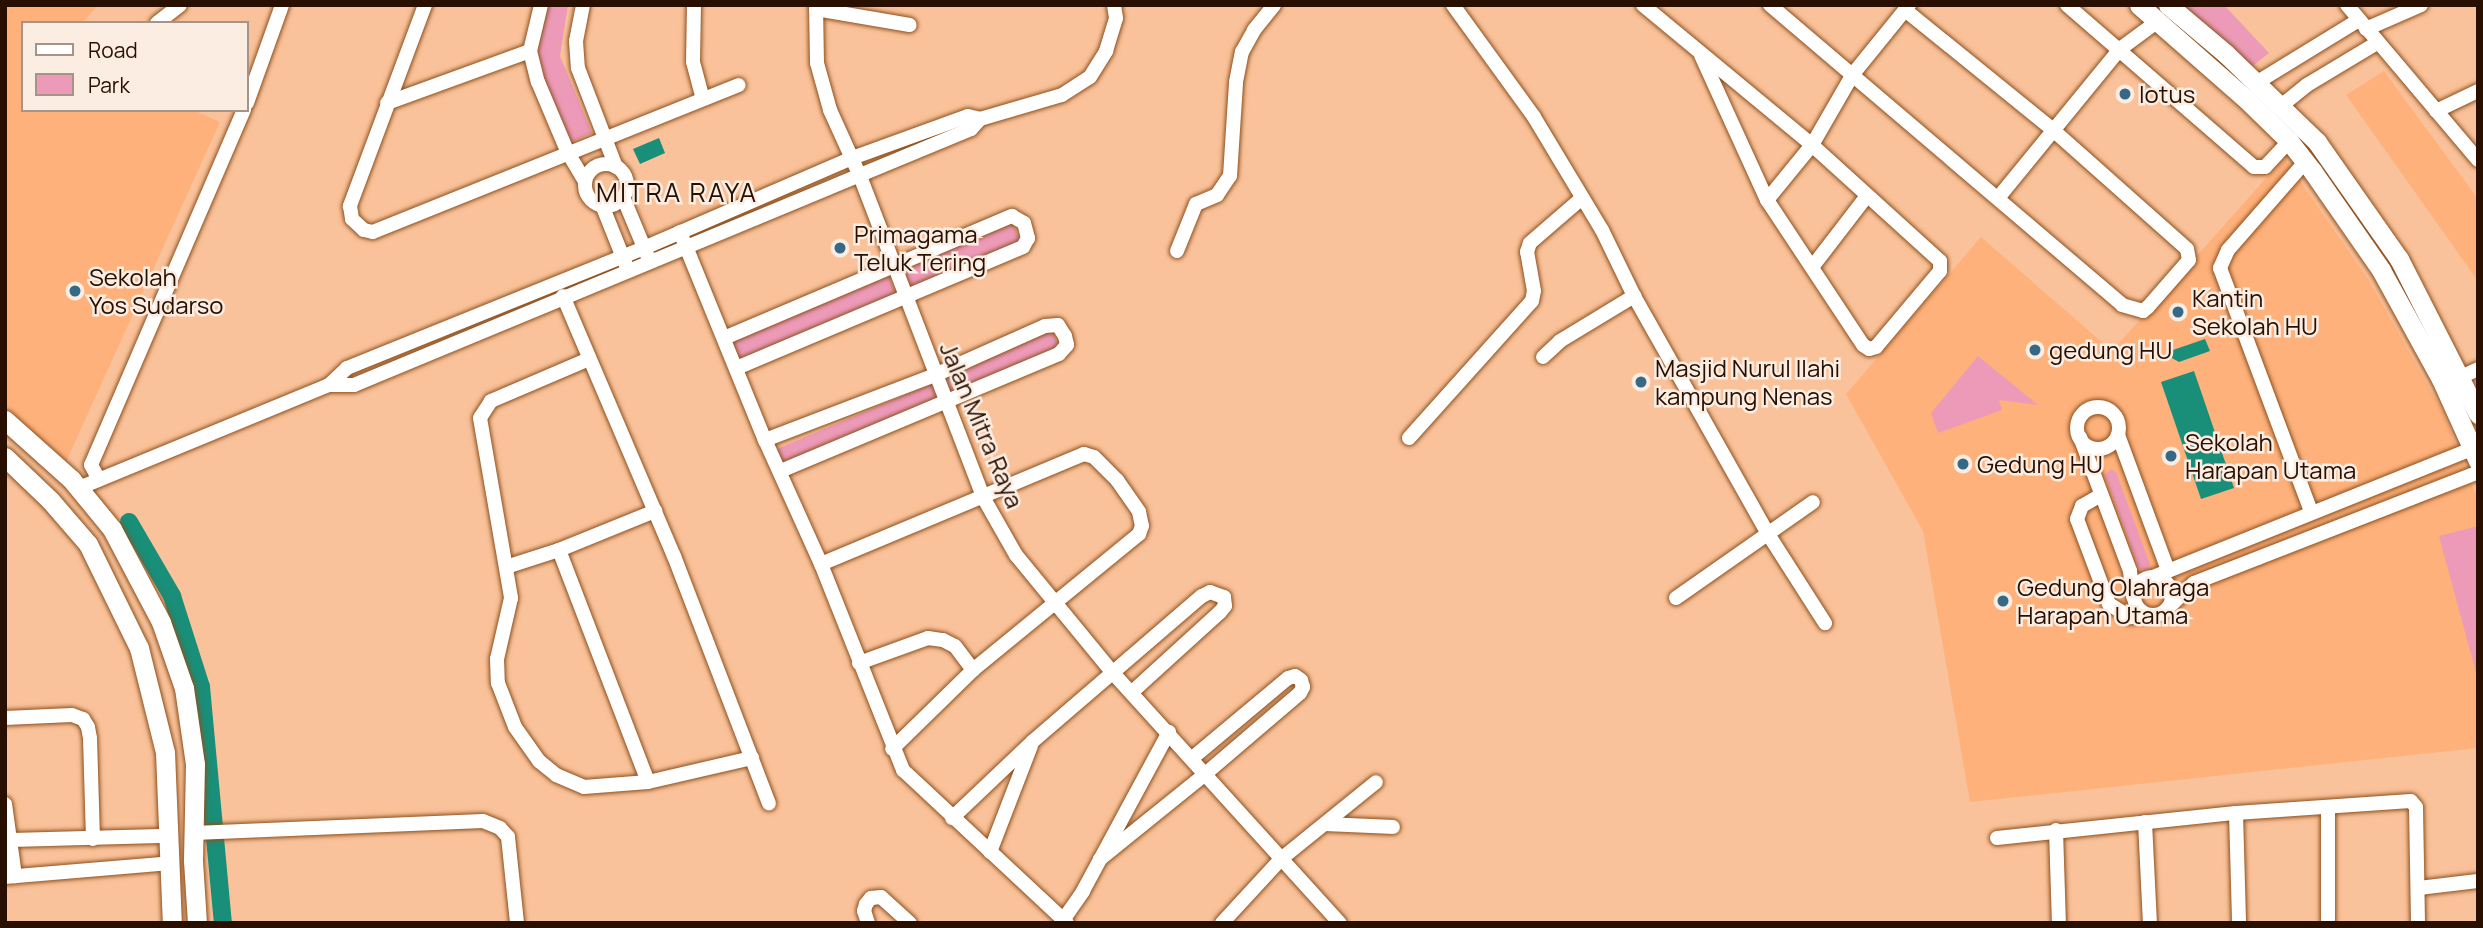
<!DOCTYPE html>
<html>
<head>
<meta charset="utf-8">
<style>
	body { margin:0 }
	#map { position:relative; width:2483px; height:928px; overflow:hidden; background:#fac29a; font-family:Manrope,sans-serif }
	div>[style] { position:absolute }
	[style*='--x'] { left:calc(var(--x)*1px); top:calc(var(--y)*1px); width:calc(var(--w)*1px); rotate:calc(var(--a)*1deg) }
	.built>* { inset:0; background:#feb17b }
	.green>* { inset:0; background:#ed9ab9 }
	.water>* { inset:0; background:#198e78 }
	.canal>* { height:18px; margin:-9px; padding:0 9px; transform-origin:9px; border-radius:9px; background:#198e78 }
	.roads { filter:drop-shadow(0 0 2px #8e501d) drop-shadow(0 0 2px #8e501d) }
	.street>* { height:14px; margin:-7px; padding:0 7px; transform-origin:7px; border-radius:7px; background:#fff }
	.street>.ring { margin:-7px; padding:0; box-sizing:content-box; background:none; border:14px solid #fff; border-radius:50% }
	.secondary>* { height:19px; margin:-9.5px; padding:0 9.5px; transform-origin:9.5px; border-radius:9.5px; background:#fff }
	.dots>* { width:19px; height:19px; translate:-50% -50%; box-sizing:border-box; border:4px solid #fcede3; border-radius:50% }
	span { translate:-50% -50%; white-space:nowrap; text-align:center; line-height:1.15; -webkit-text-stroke:5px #fcede3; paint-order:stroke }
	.poi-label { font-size:24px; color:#280f00 }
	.left { translate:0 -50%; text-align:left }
	.street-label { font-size:24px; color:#280f00 }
	.neighbourhood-label { font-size:26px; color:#280f00; letter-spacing:2px }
	.frame { position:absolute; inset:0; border:7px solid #280f00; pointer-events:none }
	.legend { position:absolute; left:21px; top:21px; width:228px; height:91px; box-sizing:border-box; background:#fcede3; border:2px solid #a79488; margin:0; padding:9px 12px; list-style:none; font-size:21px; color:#280f00 }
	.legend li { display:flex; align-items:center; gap:14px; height:35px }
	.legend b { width:35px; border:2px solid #a79488 }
</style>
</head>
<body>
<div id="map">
	<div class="built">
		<div style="clip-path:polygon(5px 5px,98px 5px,82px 23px,23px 23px,23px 110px,193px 110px,220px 122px,66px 462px,5px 411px)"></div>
		<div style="clip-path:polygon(2384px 71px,2478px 199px,2478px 281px,2346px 95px)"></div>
		<div style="clip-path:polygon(2284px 158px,2368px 279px,2443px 412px,2478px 500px,2478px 748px,1970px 802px,1923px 531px,1846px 394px,1981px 237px,2112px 351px)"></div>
	</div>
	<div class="green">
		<div style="clip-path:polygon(545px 5px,568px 5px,560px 56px,592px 133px,568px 143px,528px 47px)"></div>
		<div style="clip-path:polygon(2156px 5px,2224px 5px,2269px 53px,2240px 76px)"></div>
		<div style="clip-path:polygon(1012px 222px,1021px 242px,910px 288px,901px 269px)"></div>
		<div style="clip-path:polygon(888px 274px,897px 295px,738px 364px,729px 343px)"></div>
		<div style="clip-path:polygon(1052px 330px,1059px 347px,951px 393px,943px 376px)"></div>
		<div style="clip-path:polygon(1978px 356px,2038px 405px,1999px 400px,2002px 410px,1938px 433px,1931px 413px)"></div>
		<div style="clip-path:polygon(931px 384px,938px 400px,784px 464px,777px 449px)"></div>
		<div style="clip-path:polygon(2111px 469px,2116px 472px,2150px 564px,2147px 569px,2139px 569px,2105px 475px)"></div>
		<div style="clip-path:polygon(2478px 526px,2478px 680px,2439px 536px)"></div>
	</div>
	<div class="water">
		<div style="clip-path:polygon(659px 138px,665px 153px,640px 164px,633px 149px)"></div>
		<div style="clip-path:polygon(2205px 339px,2210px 351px,2179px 362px,2172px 358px,2173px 350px)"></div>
		<div style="clip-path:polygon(2194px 371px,2234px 488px,2201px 499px,2161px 382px)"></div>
	</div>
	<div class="canal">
		<div style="--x:129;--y:522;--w:86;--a:59.8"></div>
		<div style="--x:172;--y:596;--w:96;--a:72.3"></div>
		<div style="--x:201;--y:687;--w:237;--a:84.7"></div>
	</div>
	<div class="roads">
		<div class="street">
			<div style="--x:425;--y:5;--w:215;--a:110.5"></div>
			<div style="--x:350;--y:206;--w:13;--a:81"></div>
			<div style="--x:352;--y:219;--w:16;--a:43"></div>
			<div style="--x:364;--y:230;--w:9;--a:13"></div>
			<div style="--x:373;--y:232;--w:394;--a:-21.9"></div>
			<div style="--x:541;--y:5;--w:47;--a:103.4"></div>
			<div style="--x:530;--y:51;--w:32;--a:76"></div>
			<div style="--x:538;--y:82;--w:77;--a:67.1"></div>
			<div style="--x:568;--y:153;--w:33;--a:59"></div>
			<div style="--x:583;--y:5;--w:37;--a:101"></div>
			<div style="--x:576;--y:41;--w:27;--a:86"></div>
			<div style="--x:578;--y:68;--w:106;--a:69"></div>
			<div style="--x:694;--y:5;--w:57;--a:91"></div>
			<div style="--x:693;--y:62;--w:38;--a:75"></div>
			<div style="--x:816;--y:5;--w:58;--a:89"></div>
			<div style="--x:817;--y:63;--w:49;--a:74.5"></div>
			<div style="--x:830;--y:110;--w:72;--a:65.6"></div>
			<div style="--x:860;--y:176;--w:344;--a:69"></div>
			<div style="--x:983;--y:497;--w:67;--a:60.4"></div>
			<div style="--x:1016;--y:555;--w:153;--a:50.6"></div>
			<div style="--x:1113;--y:673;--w:338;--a:47.8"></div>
			<div style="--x:1453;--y:5;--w:138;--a:54.1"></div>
			<div style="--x:1534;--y:117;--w:132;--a:59"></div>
			<div style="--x:1602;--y:230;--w:73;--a:64.1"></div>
			<div style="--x:1634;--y:296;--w:273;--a:60.6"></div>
			<div style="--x:1768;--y:534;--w:106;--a:57.4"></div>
			<div style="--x:1643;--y:5;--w:219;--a:39.6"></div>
			<div style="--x:1812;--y:145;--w:173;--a:42.2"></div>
			<div style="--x:1940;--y:261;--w:10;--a:90"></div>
			<div style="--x:1940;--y:271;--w:99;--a:130.1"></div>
			<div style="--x:1876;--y:347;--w:7;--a:164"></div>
			<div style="--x:1869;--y:349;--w:7;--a:-146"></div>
			<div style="--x:1863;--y:345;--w:174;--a:-123.5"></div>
			<div style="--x:1767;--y:200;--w:159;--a:-114.5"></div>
			<div style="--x:1770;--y:5;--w:462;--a:40.4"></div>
			<div style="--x:2122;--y:305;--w:22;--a:16"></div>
			<div style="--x:2143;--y:311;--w:6;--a:-39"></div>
			<div style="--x:2148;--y:307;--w:62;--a:-48.9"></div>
			<div style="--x:2189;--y:260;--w:11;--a:-100"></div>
			<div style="--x:2187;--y:249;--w:181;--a:-138.4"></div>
			<div style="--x:2052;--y:129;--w:189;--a:-141"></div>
			<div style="--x:2067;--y:5;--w:247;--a:40.9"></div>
			<div style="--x:2254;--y:167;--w:11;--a:0"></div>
			<div style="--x:2265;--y:167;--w:35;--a:-47"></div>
			<div style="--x:2347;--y:5;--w:203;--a:49.8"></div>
			<div style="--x:816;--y:9;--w:95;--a:9.7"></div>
			<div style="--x:157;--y:23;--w:29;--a:-38"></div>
			<div style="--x:2366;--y:29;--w:60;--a:-23.6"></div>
			<div style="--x:2256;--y:83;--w:121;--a:-31.5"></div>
			<div style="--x:247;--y:103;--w:104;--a:-70.3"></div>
			<div style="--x:387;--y:103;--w:152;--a:-20"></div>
			<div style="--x:2281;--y:106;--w:33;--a:-39"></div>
			<div style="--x:2307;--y:85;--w:82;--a:-31"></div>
			<div style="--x:2436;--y:111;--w:47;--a:-25.5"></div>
			<div style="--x:2305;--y:162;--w:117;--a:131.2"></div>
			<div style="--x:2228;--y:250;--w:20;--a:114"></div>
			<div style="--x:2220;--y:268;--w:260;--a:69.5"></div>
			<div class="ring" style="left:585px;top:164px;width:28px;height:28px"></div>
			<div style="--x:623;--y:197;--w:65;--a:67.4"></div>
			<div style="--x:1998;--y:198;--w:193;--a:-50.7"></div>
			<div style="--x:2120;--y:49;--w:47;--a:-36.4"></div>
			<div style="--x:1767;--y:200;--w:71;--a:-50.7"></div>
			<div style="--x:1812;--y:145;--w:82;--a:-60"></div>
			<div style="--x:1853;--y:74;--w:89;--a:-50.9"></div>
			<div style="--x:602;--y:205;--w:65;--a:68.2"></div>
			<div style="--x:680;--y:232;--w:225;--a:67.8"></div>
			<div style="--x:765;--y:440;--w:136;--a:65.7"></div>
			<div style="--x:821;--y:564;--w:222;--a:68.3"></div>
			<div style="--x:903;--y:770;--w:224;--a:43"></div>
			<div style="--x:1177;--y:251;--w:51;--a:-68"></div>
			<div style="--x:1196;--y:204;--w:23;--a:-23"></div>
			<div style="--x:1217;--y:195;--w:23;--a:-56"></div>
			<div style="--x:1230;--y:176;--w:94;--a:-86.3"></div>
			<div style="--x:1236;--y:82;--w:31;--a:-79"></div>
			<div style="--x:1242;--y:52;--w:25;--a:-61"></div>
			<div style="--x:1254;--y:30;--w:32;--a:-51"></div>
			<div style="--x:1813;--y:266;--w:88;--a:-52.4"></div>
			<div style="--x:563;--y:296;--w:283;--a:66.9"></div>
			<div style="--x:674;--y:556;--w:265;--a:69"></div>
			<div style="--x:724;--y:338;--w:313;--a:-23"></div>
			<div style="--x:1012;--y:216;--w:14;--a:30"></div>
			<div style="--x:1024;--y:223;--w:16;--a:75"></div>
			<div style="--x:1028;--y:238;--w:10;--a:119"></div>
			<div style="--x:1023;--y:247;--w:311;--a:157.1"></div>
			<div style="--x:1543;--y:357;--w:23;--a:-43"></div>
			<div style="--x:1560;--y:341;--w:87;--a:-31.3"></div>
			<div style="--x:589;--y:359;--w:107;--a:156.8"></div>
			<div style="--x:491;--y:401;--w:20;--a:123"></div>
			<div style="--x:480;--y:418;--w:183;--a:80.2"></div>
			<div style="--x:511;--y:598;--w:63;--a:102.9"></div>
			<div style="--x:497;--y:659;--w:24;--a:88"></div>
			<div style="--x:498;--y:683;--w:47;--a:68.9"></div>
			<div style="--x:515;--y:727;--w:42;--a:54.8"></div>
			<div style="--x:539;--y:761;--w:22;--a:39"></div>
			<div style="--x:556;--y:775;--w:30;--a:23"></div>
			<div style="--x:584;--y:787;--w:64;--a:-4.5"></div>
			<div style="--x:648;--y:782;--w:107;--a:-13"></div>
			<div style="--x:2461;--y:377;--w:19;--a:-25"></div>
			<div style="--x:329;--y:385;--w:25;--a:0"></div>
			<div style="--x:354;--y:385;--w:668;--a:-22.53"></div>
			<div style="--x:971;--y:129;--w:13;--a:-48"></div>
			<div class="ring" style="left:2077px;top:407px;width:28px;height:28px"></div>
			<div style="--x:2118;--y:435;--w:144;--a:69.7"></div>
			<div style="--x:2080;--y:437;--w:143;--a:69.5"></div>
			<div style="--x:2130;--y:571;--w:26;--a:83"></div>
			<div style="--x:1409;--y:438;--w:184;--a:-48.1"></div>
			<div style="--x:1532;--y:301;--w:10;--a:-79"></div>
			<div style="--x:1534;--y:291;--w:40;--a:-100"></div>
			<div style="--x:1527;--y:252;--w:9;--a:-72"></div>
			<div style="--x:1530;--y:243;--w:69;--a:-40.9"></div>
			<div style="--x:765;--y:440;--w:182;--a:-20.9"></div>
			<div style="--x:935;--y:375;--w:120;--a:-24"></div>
			<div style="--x:1045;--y:326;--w:13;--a:-4"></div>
			<div style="--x:1058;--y:325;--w:13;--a:58"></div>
			<div style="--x:1065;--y:336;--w:9;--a:77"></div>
			<div style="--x:1067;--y:345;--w:12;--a:132"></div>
			<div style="--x:1059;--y:354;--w:303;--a:157.2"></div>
			<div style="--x:98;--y:478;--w:15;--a:-118"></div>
			<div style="--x:91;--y:465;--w:387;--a:-66.7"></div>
			<div style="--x:79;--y:488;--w:270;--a:-22.4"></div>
			<div style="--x:329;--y:385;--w:25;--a:-43"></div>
			<div style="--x:347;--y:368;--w:320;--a:-22"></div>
			<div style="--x:644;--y:248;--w:227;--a:-23.4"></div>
			<div style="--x:852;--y:158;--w:123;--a:-19.9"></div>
			<div style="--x:968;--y:116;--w:12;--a:14"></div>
			<div style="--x:980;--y:119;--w:85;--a:-16.3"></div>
			<div style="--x:1062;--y:95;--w:33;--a:-33"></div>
			<div style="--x:1090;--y:77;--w:31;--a:-58"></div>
			<div style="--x:1106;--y:51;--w:34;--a:-73"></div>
			<div style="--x:1116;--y:18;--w:13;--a:-99"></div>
			<div style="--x:2101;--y:495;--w:22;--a:150"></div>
			<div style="--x:2082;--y:506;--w:14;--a:111"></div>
			<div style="--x:2077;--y:519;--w:91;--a:69.4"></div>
			<div style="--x:2109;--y:604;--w:25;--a:32"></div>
			<div style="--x:2130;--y:617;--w:21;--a:-5"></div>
			<div style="--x:559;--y:550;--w:248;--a:69"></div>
			<div style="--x:821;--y:564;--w:285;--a:-22.7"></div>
			<div style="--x:1084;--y:454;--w:10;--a:17"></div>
			<div style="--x:1094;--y:457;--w:33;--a:45"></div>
			<div style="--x:1117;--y:480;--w:39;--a:55"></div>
			<div style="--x:1139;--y:512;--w:14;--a:78"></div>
			<div style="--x:1142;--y:526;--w:9;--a:111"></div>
			<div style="--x:1139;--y:534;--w:215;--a:140.7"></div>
			<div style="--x:973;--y:670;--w:113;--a:135.7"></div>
			<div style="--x:506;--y:567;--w:56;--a:-17.8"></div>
			<div style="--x:559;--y:550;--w:104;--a:-22.1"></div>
			<div class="ring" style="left:2134px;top:577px;width:24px;height:24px"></div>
			<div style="--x:2153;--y:577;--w:344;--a:-21.9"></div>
			<div style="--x:1676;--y:598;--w:167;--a:-35"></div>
			<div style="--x:2168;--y:608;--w:36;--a:-44"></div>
			<div style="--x:2194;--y:583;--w:305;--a:-21.3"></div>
			<div style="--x:859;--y:663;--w:73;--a:-19.9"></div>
			<div style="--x:928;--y:638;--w:15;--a:8"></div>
			<div style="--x:943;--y:640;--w:13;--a:27"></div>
			<div style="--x:955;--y:646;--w:30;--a:53"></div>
			<div style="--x:5;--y:718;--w:67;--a:-2.6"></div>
			<div style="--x:72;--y:715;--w:12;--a:20"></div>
			<div style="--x:83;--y:719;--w:9;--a:58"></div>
			<div style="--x:88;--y:727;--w:11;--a:80"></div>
			<div style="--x:90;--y:738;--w:101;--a:88.3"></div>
			<div style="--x:5;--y:804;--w:73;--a:82.1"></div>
			<div style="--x:2236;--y:813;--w:110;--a:88.4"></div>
			<div style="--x:952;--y:818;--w:110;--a:-43.5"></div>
			<div style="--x:1032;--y:742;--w:224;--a:-40.7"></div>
			<div style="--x:1202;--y:596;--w:9;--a:-27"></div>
			<div style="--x:1210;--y:592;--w:15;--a:20"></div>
			<div style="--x:1224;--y:597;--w:9;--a:84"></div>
			<div style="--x:1225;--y:606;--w:8;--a:130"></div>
			<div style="--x:1220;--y:612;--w:119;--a:137.7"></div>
			<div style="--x:2145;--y:822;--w:101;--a:87.2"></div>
			<div style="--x:1326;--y:824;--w:67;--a:2.6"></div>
			<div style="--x:2056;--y:830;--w:93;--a:88.2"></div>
			<div style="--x:194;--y:833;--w:289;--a:-2.4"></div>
			<div style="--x:483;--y:821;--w:18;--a:22"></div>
			<div style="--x:500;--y:828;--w:12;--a:48"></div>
			<div style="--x:508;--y:837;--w:86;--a:84"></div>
			<div style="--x:1997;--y:838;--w:240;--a:-6"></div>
			<div style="--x:2236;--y:813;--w:175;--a:-3.9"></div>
			<div style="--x:2411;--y:801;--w:8;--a:50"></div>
			<div style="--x:2416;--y:807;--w:116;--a:89"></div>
			<div style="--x:11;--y:840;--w:158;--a:-1.5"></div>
			<div style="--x:990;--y:852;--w:114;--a:-68.9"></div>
			<div style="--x:1100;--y:859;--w:134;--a:-38.9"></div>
			<div style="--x:1204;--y:775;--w:126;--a:-40.5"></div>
			<div style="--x:1300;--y:693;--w:7;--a:-63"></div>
			<div style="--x:1303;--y:687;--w:7;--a:-106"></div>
			<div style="--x:1301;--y:680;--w:7;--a:-146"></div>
			<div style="--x:1295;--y:676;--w:7;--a:164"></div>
			<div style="--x:1288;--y:678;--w:126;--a:140.1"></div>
			<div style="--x:5;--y:877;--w:166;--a:-4.8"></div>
			<div style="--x:2419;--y:888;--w:59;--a:-6.8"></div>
			<div style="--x:868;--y:923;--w:13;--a:-108"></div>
			<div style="--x:864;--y:911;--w:7;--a:-74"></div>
			<div style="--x:866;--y:904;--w:8;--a:-50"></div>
			<div style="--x:871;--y:898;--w:10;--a:-6"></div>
			<div style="--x:881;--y:897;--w:39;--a:42"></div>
			<div style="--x:1061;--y:923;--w:39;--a:-55"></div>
			<div style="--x:1083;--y:891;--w:181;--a:-61.6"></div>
			<div style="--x:1222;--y:923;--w:87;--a:-47.3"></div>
			<div style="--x:1281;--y:859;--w:122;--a:-39"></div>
			<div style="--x:2328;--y:923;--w:116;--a:-90"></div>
		</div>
		<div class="secondary">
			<div style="--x:2139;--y:5;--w:141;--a:41.3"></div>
			<div style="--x:2245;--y:98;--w:62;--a:44.3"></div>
			<div style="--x:2289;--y:141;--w:39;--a:52"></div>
			<div style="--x:2313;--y:172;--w:119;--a:55.2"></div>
			<div style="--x:2381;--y:270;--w:124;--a:61.2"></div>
			<div style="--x:2441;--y:379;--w:90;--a:65.7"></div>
			<div style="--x:2168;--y:5;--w:76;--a:40.2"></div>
			<div style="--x:2226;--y:54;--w:127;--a:44"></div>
			<div style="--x:2317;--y:142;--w:143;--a:55"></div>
			<div style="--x:2399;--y:259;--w:174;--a:63"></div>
			<div style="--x:5;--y:420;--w:89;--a:41.8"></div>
			<div style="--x:71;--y:479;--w:65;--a:50.6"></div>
			<div style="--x:112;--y:529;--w:105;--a:62.2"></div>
			<div style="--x:161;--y:622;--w:70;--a:70.8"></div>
			<div style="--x:184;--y:688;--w:77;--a:81.8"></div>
			<div style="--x:195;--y:764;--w:97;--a:91.2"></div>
			<div style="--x:193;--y:861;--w:62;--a:86.3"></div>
			<div style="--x:5;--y:457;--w:62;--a:43.7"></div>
			<div style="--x:50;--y:500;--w:58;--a:49.2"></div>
			<div style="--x:88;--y:544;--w:116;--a:63.9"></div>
			<div style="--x:139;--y:648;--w:107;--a:76"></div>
			<div style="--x:165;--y:752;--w:171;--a:87.7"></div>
		</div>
	</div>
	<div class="dots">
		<div style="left:2125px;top:94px;background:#366986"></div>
		<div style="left:840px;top:248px;background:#366986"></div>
		<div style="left:75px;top:291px;background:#366986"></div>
		<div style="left:2178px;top:312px;background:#366986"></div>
		<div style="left:2035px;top:350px;background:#366986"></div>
		<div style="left:1641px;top:382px;background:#366986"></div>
		<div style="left:2171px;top:456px;background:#366986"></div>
		<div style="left:1963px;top:464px;background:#366986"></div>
		<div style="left:2003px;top:601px;background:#366986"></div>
	</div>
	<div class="poi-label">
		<span class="left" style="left:2139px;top:94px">lotus</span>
		<span class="left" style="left:854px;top:248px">Primagama<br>Teluk Tering</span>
		<span class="left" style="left:89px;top:291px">Sekolah<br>Yos Sudarso</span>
		<span class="left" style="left:2192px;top:312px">Kantin<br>Sekolah HU</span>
		<span class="left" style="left:2049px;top:350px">gedung HU</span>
		<span class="left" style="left:1655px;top:382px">Masjid Nurul Ilahi<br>kampung Nenas</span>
		<span class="left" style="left:2185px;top:456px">Sekolah<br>Harapan Utama</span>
		<span class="left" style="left:1977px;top:464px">Gedung HU</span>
		<span class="left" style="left:2017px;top:601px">Gedung Olahraga<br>Harapan Utama</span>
	</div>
	<div class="street-label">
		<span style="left:982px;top:425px;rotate:67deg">Jalan Mitra Raya</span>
	</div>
	<div class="neighbourhood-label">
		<span style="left:677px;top:193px">MITRA RAYA</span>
	</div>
	<div class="frame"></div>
	<ul class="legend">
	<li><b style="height:9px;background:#fff"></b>Road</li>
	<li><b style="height:19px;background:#ed9ab9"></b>Park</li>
	</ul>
</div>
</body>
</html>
